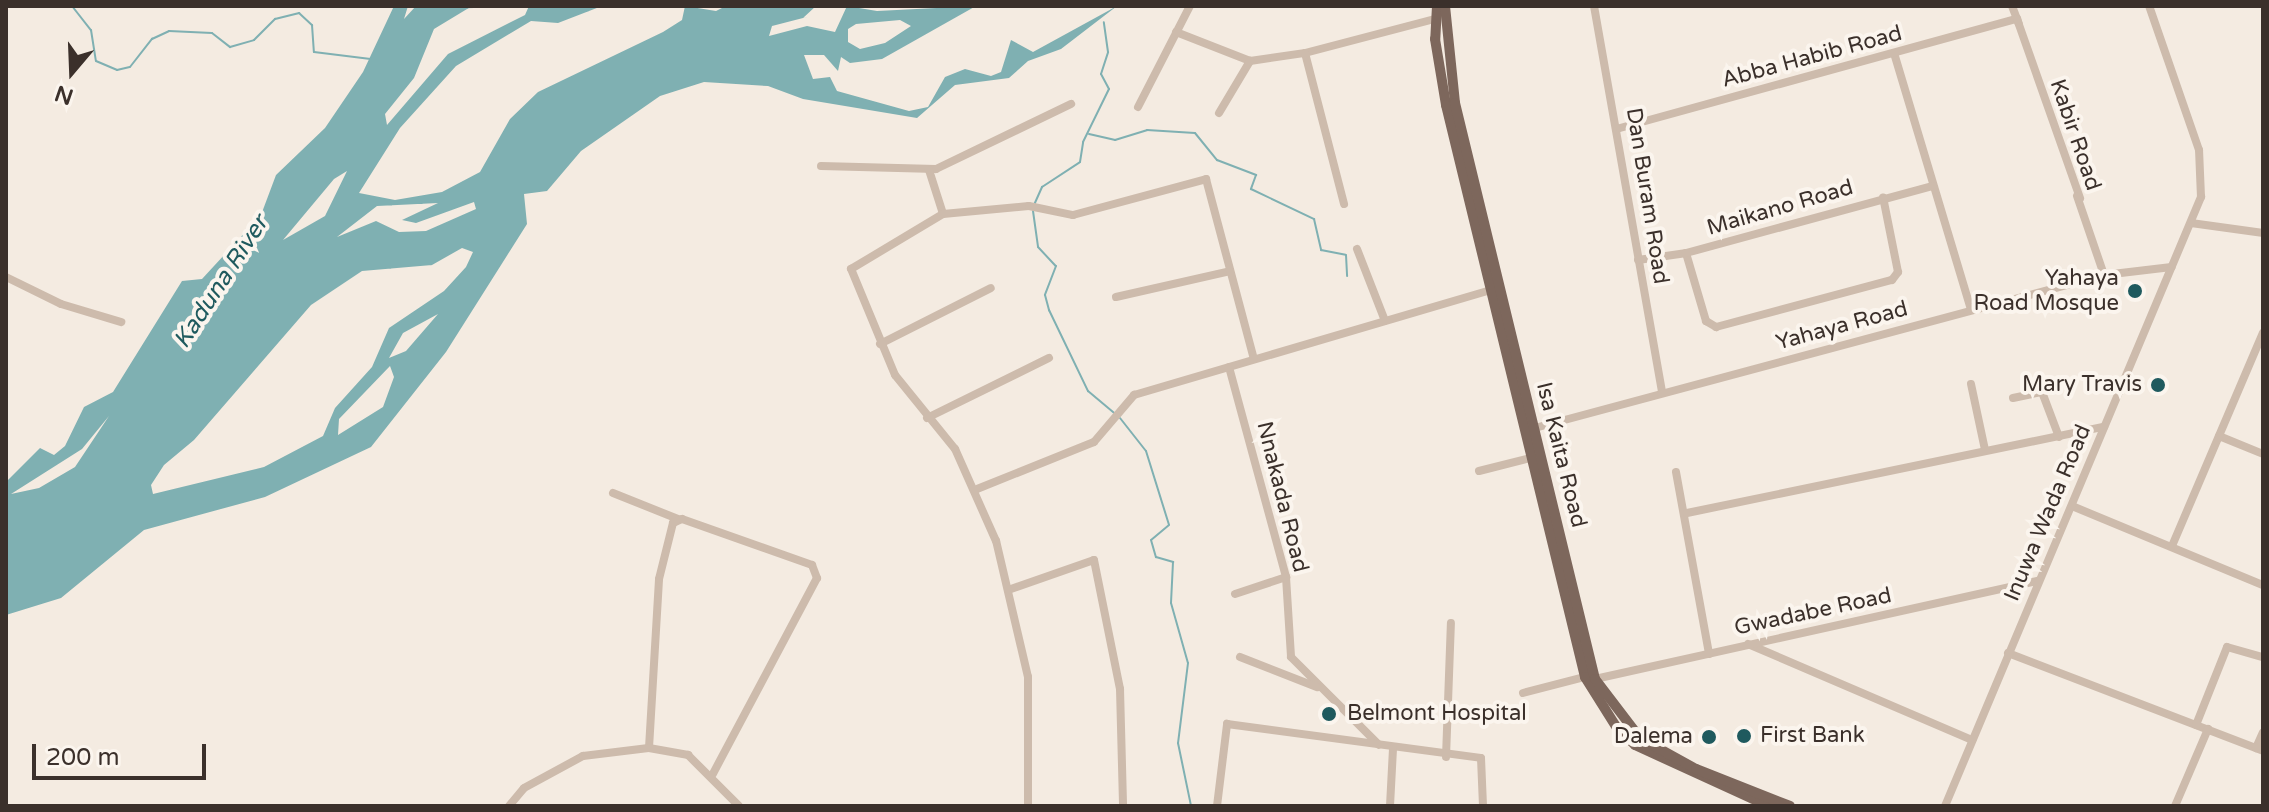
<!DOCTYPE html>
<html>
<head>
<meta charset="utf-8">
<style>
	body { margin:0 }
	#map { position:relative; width:2269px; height:812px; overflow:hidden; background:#f4ebe1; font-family:"Varela Round",sans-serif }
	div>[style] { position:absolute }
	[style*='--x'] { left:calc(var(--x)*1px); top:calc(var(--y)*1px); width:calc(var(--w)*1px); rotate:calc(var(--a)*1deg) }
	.water>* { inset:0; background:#7fb0b2 }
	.stream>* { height:2px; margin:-1px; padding:0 1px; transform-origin:1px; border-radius:1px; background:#7fb0b2 }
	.minor>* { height:8px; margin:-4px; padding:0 4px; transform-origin:4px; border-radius:4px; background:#cdbbac }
	.major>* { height:10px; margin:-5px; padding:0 5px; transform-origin:5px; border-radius:5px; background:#7d675c }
	.dots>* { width:22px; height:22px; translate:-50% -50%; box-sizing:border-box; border:4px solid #fbf5ee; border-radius:50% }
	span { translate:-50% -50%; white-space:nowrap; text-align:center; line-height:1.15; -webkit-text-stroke:8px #fbf5ee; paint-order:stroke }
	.street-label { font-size:22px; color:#3b302b }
	.poi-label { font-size:22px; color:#3b302b }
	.right { translate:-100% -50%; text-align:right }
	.left { translate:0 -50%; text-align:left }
	.water-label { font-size:24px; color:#1f5a5e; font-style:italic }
	.frame { position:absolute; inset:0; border:8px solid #3b302b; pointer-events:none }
	.north { position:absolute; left:32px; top:32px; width:80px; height:80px; -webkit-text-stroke:6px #fbf5ee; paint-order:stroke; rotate:199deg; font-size:22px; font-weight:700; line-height:32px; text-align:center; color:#3b302b }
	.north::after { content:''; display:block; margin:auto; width:28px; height:36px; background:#3b302b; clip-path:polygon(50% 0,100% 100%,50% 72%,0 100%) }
	.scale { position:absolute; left:32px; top:744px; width:174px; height:36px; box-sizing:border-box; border:4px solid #3b302b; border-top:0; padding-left:10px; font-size:24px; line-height:28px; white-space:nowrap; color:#3b302b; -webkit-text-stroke:6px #fbf5ee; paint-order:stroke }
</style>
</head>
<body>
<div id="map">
	<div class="water">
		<div style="clip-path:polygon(evenodd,394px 6px,408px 6px,404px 19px,416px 6px,472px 6px,434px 29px,414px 78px,385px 114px,387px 125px,448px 54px,525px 15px,529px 6px,602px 6px,558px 23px,531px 21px,456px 66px,400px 128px,359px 193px,395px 200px,442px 192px,480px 172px,510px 119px,538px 92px,663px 32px,682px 20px,685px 6px,716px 11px,726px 6px,816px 6px,803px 18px,772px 26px,769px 36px,807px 26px,835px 32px,847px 6px,877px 11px,976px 6px,882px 59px,850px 63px,841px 57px,838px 71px,824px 55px,804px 55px,813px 79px,830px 77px,837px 91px,909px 111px,928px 107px,945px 77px,965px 69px,991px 76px,1001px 72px,1011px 40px,1033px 52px,1117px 6px,1061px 49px,1028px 61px,1009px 78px,955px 85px,917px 118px,803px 99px,768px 86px,704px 82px,660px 96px,581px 151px,547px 191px,524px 194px,527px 224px,446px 352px,371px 447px,265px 497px,144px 530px,61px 598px,6px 615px,6px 482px,40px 448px,54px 455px,65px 446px,84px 407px,113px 392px,182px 281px,202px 279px,261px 215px,276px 175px,325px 128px,363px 72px,394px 6px,900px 20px,911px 26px,885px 43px,860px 49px,848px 42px,848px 29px,856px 24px,900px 20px,394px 6px,347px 171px,325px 216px,283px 240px,334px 179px,347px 171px,394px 6px,438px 203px,402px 220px,416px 223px,474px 202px,476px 209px,426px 231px,399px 232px,376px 221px,337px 237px,377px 206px,438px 203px,394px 6px,462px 248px,473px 252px,466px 267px,444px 291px,389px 328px,372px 367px,335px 408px,323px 436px,264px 467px,153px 494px,151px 485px,164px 465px,194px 440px,311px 305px,362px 271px,432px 265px,462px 248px,394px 6px,438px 314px,406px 351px,389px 358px,403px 333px,438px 314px,394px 6px,390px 366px,394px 377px,383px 407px,338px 435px,339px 419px,390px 366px,394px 6px,109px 416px,75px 467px,39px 488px,11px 494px,82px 449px,109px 416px)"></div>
	</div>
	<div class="stream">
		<div style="--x:72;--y:6;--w:31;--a:52"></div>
		<div style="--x:91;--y:30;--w:31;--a:81"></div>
		<div style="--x:96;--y:61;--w:23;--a:23"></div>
		<div style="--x:117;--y:70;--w:13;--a:-13"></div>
		<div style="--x:130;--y:67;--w:36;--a:-52"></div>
		<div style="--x:152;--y:39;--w:19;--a:-25"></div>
		<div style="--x:169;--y:31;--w:43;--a:2.7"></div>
		<div style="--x:212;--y:33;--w:23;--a:38"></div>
		<div style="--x:230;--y:47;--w:25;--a:-16"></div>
		<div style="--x:254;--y:40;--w:30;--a:-45"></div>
		<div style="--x:275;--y:19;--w:25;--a:-14"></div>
		<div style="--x:299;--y:13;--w:18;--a:43"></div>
		<div style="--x:312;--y:25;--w:27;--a:86"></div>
		<div style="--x:314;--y:52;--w:57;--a:7"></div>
		<div style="--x:1089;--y:134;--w:27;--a:13"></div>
		<div style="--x:1115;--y:140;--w:34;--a:-17"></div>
		<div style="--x:1147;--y:130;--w:48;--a:3.6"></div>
		<div style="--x:1195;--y:133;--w:35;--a:51"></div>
		<div style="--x:1217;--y:160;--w:42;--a:21"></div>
		<div style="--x:1256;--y:175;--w:15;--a:110"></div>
		<div style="--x:1251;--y:189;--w:70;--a:25.5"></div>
		<div style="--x:1314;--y:219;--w:32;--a:77"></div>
		<div style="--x:1321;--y:250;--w:25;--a:11"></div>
		<div style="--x:1346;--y:255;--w:21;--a:87"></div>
		<div style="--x:1034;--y:205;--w:20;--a:-66"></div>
		<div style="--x:1042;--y:187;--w:45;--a:-33.3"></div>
		<div style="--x:1080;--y:162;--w:20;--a:-81"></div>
		<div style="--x:1083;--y:142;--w:59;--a:-63.9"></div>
		<div style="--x:1109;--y:89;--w:17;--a:-118"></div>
		<div style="--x:1101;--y:74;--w:23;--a:-72"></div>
		<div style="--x:1108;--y:52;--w:30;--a:-98"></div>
		<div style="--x:1033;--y:211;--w:36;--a:82"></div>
		<div style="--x:1038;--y:247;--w:26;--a:47"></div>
		<div style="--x:1056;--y:266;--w:31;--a:111"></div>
		<div style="--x:1045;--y:295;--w:16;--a:75"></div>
		<div style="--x:1049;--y:310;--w:90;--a:64.3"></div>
		<div style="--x:1088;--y:391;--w:35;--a:40"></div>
		<div style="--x:1120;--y:418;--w:42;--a:51.8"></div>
		<div style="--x:1146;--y:451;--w:77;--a:72.7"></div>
		<div style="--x:1169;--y:525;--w:23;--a:140"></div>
		<div style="--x:1151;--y:540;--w:18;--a:74"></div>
		<div style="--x:1156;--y:557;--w:18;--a:16"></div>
		<div style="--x:1173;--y:562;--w:41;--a:92.8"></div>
		<div style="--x:1171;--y:603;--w:62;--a:74.2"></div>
		<div style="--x:1188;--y:663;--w:81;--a:97.1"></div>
		<div style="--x:1178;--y:743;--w:64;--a:78.3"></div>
	</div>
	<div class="minor">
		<div style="--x:1594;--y:6;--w:392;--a:80"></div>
		<div style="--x:2012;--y:6;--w:19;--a:69"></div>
		<div style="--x:1176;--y:32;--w:79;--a:21.4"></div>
		<div style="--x:1250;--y:61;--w:56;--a:-8.3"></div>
		<div style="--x:1305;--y:53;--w:134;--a:-14.7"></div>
		<div style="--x:1305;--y:53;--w:156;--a:75.5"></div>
		<div style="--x:1894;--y:53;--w:268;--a:73.3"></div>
		<div style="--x:1138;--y:107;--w:114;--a:-62.8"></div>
		<div style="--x:1219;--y:113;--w:61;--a:-59.2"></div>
		<div style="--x:1620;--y:128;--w:412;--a:-15.4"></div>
		<div style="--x:2017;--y:19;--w:190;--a:70.6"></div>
		<div style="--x:821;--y:166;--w:115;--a:1.5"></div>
		<div style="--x:936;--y:169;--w:150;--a:-25.7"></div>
		<div style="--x:929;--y:170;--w:46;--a:72.3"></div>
		<div style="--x:2077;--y:196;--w:83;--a:71.1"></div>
		<div style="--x:2191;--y:223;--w:73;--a:7.9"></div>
		<div style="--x:1357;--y:249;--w:77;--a:68.7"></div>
		<div style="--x:1686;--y:253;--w:71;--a:73.6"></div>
		<div style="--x:1706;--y:321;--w:12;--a:31"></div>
		<div style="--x:1716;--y:327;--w:182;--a:-15"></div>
		<div style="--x:1892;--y:280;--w:10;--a:-53"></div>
		<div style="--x:1898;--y:272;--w:76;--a:-101.3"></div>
		<div style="--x:1638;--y:260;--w:49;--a:-8.3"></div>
		<div style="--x:1686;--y:253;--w:255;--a:-15.2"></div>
		<div style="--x:6;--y:277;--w:61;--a:26.1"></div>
		<div style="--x:61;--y:304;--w:63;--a:16.7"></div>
		<div style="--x:1116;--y:297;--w:117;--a:-12.8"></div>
		<div style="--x:880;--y:344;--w:124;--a:-26.8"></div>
		<div style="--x:1229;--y:367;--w:218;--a:74.8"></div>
		<div style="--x:1286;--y:577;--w:80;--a:86.4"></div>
		<div style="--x:1291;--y:657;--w:124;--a:45"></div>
		<div style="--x:1971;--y:384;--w:67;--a:78"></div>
		<div style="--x:2013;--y:398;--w:30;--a:-12"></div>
		<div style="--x:2042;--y:392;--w:48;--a:69.3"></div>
		<div style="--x:927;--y:418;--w:136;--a:-26.2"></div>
		<div style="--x:1531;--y:429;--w:593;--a:-15.04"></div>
		<div style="--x:2104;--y:275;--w:68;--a:-6.7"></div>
		<div style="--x:2219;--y:436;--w:48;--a:22.2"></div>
		<div style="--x:1479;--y:471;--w:53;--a:-14.3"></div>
		<div style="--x:1676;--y:472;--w:185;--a:79.7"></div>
		<div style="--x:977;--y:489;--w:126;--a:-21.9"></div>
		<div style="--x:1094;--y:442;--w:62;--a:-49.6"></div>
		<div style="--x:1134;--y:395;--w:372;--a:-16.4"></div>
		<div style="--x:613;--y:493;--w:70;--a:21.8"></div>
		<div style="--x:2072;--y:506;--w:207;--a:22.5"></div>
		<div style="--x:1687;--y:513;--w:426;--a:-11.7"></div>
		<div style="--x:2172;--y:546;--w:232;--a:-66.9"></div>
		<div style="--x:1008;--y:590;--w:91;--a:-19.2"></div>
		<div style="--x:1094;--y:560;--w:132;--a:78.6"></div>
		<div style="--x:1120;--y:689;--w:117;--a:88.5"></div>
		<div style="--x:1235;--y:594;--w:54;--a:-18.4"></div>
		<div style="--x:1748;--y:644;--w:244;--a:23.2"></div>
		<div style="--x:2008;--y:653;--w:273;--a:21"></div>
		<div style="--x:1240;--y:657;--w:83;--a:21.3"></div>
		<div style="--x:1595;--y:679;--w:454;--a:-12.5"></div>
		<div style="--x:1523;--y:693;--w:64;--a:-14.5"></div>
		<div style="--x:2196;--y:725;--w:84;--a:-68.3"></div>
		<div style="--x:2227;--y:647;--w:37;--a:16"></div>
		<div style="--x:649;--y:748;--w:169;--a:-86.6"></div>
		<div style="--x:659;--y:579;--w:58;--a:-76"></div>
		<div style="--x:673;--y:523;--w:10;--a:-24"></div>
		<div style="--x:682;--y:519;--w:138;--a:19.5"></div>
		<div style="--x:812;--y:565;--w:14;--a:69"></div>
		<div style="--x:817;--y:578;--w:222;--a:118"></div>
		<div style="--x:2256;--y:748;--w:17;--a:-66"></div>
		<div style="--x:1446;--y:757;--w:134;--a:-87.9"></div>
		<div style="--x:509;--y:806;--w:23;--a:-50"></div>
		<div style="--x:524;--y:788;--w:67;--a:-28.5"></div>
		<div style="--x:583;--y:756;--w:66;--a:-6.9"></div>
		<div style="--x:649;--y:748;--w:40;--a:10"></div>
		<div style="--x:688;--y:755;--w:72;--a:45"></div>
		<div style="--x:1028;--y:806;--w:129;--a:-90"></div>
		<div style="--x:1028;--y:677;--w:140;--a:-103.2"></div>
		<div style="--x:996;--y:541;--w:101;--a:-114"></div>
		<div style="--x:955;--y:449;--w:95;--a:-129"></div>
		<div style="--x:895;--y:375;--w:115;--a:-112.5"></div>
		<div style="--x:851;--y:269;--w:107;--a:-30.9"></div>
		<div style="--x:943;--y:214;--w:86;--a:-5.3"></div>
		<div style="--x:1029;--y:206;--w:45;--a:11.6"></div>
		<div style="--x:1073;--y:215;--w:138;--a:-15.1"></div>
		<div style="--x:1206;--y:179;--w:186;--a:75.1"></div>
		<div style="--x:1217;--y:806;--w:83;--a:-83"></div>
		<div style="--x:1227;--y:724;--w:256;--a:7.6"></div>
		<div style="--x:1481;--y:758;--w:48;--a:87.6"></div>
		<div style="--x:1390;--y:806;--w:57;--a:-87"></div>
		<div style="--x:1945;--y:806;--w:661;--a:-67.2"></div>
		<div style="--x:2201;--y:197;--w:47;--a:-92.4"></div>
		<div style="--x:2199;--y:150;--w:152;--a:-109.1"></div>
		<div style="--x:2175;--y:806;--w:84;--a:-66.8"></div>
	</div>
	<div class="major">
		<div style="--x:1437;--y:6;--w:33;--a:93"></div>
		<div style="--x:1435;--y:39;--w:67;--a:80.5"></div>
		<div style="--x:1446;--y:105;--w:589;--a:76.34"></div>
		<div style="--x:1585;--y:677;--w:60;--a:57.9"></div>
		<div style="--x:1617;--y:728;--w:25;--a:43"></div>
		<div style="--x:1635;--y:745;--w:146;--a:24.6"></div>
		<div style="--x:1445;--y:6;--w:98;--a:84.1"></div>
		<div style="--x:1455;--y:103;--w:593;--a:76.34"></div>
		<div style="--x:1595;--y:679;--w:74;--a:52.7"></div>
		<div style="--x:1640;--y:738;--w:64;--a:29"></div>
		<div style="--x:1696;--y:769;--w:101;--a:21.5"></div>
	</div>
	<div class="dots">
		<div style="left:2135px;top:291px;background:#1f5a5e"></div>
		<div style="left:2158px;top:385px;background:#1f5a5e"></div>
		<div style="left:1329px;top:714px;background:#1f5a5e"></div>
		<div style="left:1744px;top:736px;background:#1f5a5e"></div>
		<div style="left:1709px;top:737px;background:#1f5a5e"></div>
	</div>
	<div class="street-label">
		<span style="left:1812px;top:57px;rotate:-15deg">Abba Habib Road</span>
		<span style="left:2075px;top:135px;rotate:71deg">Kabir Road</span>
		<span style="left:1647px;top:196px;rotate:81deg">Dan Buram Road</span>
		<span style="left:1780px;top:208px;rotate:-16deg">Maikano Road</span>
		<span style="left:1842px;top:326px;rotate:-15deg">Yahaya Road</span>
		<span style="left:1561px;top:455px;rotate:76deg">Isa Kaita Road</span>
		<span style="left:1282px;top:497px;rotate:76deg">Nnakada Road</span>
		<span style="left:2048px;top:513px;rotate:-67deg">Inuwa Wada Road</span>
		<span style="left:1813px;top:612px;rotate:-12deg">Gwadabe Road</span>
	</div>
	<div class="poi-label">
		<span class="right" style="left:2119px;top:291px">Yahaya<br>Road Mosque</span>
		<span class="right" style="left:2142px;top:385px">Mary Travis</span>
		<span class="left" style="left:1347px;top:714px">Belmont Hospital</span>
		<span class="left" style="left:1760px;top:736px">First Bank</span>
		<span class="right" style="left:1693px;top:737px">Dalema</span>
	</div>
	<div class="water-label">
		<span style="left:221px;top:282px;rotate:-57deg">Kaduna River</span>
	</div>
	<div class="frame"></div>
	<div class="north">N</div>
	<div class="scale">200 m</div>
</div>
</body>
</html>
